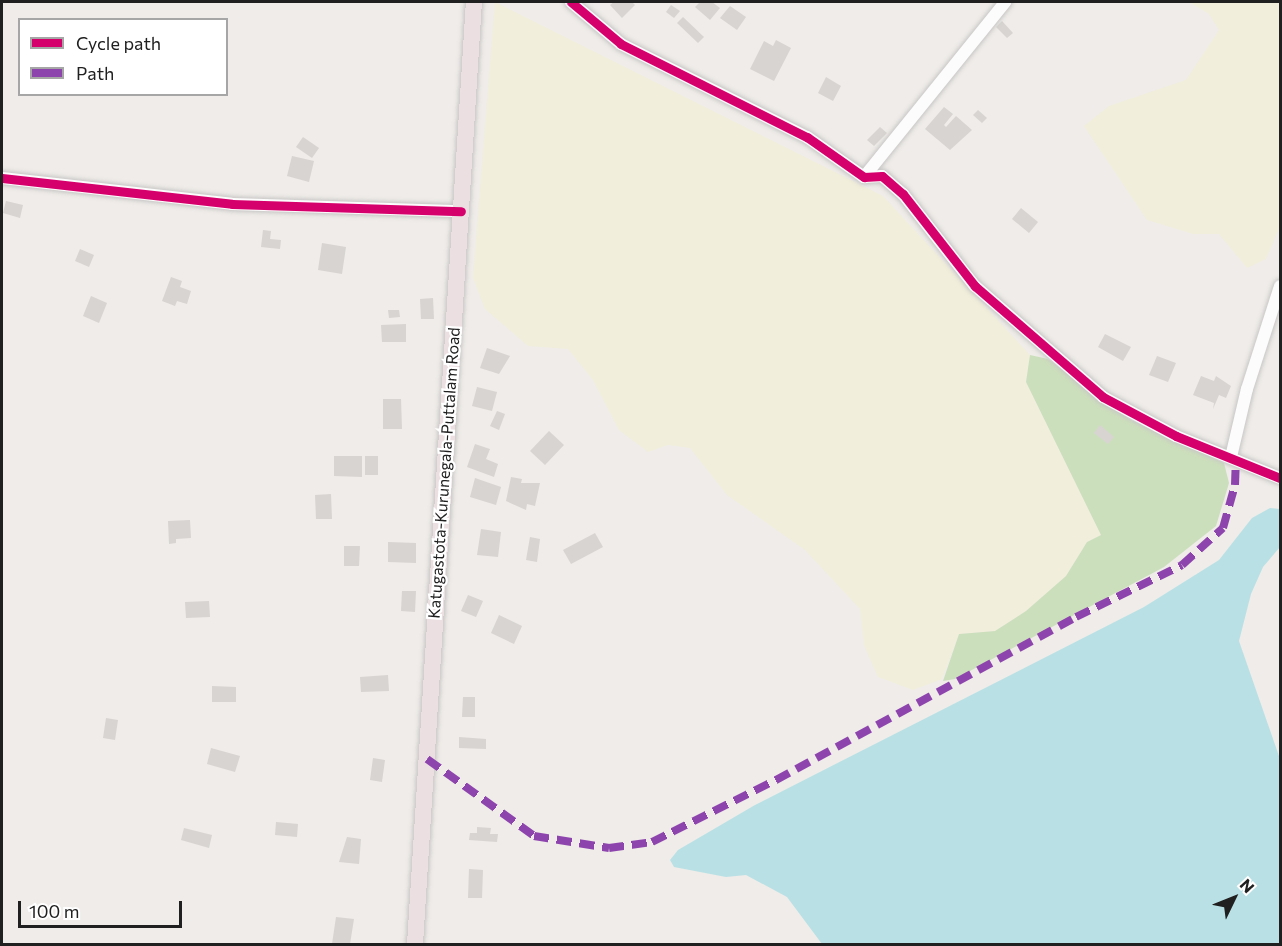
<!DOCTYPE html>
<html>
<head>
<meta charset="utf-8">
<style>
	body { margin:0 }
	#map { position:relative; width:1282px; height:946px; overflow:hidden; background:#efece9; font-family:Commissioner,sans-serif }
	div>[style] { position:absolute }
	[style*='--x'] { left:calc(var(--x)*1px); top:calc(var(--y)*1px); width:calc(var(--w)*1px); rotate:calc(var(--a)*1deg) }
	.farmland>* { inset:0; background:#f1eedb }
	.forest>* { inset:0; background:#ccdfbc }
	.water>* { inset:0; background:#b9e1e5 }
	.building>* { inset:0; background:#d7d4d1 }
	.roads { filter:drop-shadow(0 0 2px #c7c6c5) drop-shadow(0 0 2px #c7c6c5) }
	.minor>* { height:12px; margin:-6px; padding:0 6px; transform-origin:6px; border-radius:6px; background:#fdfcfc }
	.highway>* { height:16px; margin:-8px; padding:0 8px; transform-origin:8px; border-radius:8px; background:#ecdfe2 }
	.quiet>* { height:8px; margin-top:-4px; transform-origin:0; background:repeating-linear-gradient(90deg,#8e44ad 0 15px,transparent 0 23px) }
	.cycleway>* { height:9px; margin:-4.5px; padding:0 4.5px; transform-origin:4.5px; border-radius:4.5px; background:#d6006c }
	span { translate:-50% -50%; white-space:nowrap; text-align:center; line-height:1.15; -webkit-text-stroke:4.5px #fff; paint-order:stroke }
	.street-label { font-size:16px; color:#202020 }
	.frame { position:absolute; inset:0; border:3px solid #202020; pointer-events:none }
	.legend { position:absolute; left:18px; top:18px; width:210px; height:78px; box-sizing:border-box; background:#fff; border:2px solid #a6a6a6; margin:0; padding:8px 10px; list-style:none; font-size:18px; color:#202020 }
	.legend li { display:flex; align-items:center; gap:12px; height:30px }
	.legend b { width:30px; border:2px solid #a6a6a6 }
	.north { position:absolute; left:1204px; top:868px; width:60px; height:60px; -webkit-text-stroke:4px #fff; paint-order:stroke; rotate:47deg; font-size:16px; font-weight:700; line-height:24px; text-align:center; color:#202020 }
	.north::after { content:''; display:block; margin:auto; width:21px; height:27px; background:#202020; clip-path:polygon(50% 0,100% 100%,50% 72%,0 100%) }
	.scale { position:absolute; left:18px; top:901px; width:164px; height:27px; box-sizing:border-box; border:3px solid #202020; border-top:0; padding-left:8px; font-size:18px; line-height:21px; white-space:nowrap; color:#202020; -webkit-text-stroke:4px #fff; paint-order:stroke }
</style>
</head>
<body>
<div id="map">
	<div class="farmland">
		<div style="clip-path:polygon(495px 2px,883px 196px,1030px 355px,1026px 382px,1101px 535px,1087px 542px,1066px 576px,1026px 611px,995px 631px,959px 634px,942px 679px,913px 690px,878px 677px,864px 645px,860px 609px,805px 550px,727px 495px,690px 448px,668px 445px,648px 452px,619px 430px,593px 380px,568px 349px,528px 346px,485px 309px,473px 278px)"></div>
		<div style="clip-path:polygon(1189px 2px,1280px 2px,1280px 226px,1266px 259px,1247px 268px,1219px 234px,1193px 234px,1147px 220px,1084px 126px,1109px 106px,1186px 80px,1219px 30px,1209px 14px)"></div>
	</div>
	<div class="forest">
		<div style="clip-path:polygon(1030px 355px,1048px 359px,1129px 419px,1224px 463px,1229px 483px,1216px 526px,1164px 567px,955px 679px,943px 681px,959px 634px,995px 631px,1026px 611px,1066px 576px,1087px 542px,1101px 535px,1026px 382px)"></div>
	</div>
	<div class="water">
		<div style="clip-path:polygon(1270px 508px,1280px 509px,1280px 547px,1263px 567px,1251px 594px,1239px 641px,1280px 759px,1280px 944px,822px 944px,787px 897px,746px 875px,726px 877px,674px 867px,670px 860px,678px 850px,755px 805px,1144px 607px,1219px 560px,1252px 518px)"></div>
	</div>
	<div class="building">
		<div style="clip-path:polygon(614px 2px,632px 2px,635px 5px,622px 18px,610px 5px)"></div>
		<div style="clip-path:polygon(700px 2px,712px 2px,720px 8px,710px 20px,695px 7px)"></div>
		<div style="clip-path:polygon(671px 5px,680px 11px,674px 18px,666px 12px)"></div>
		<div style="clip-path:polygon(730px 6px,746px 17px,737px 30px,720px 18px)"></div>
		<div style="clip-path:polygon(683px 17px,704px 37px,698px 43px,677px 23px)"></div>
		<div style="clip-path:polygon(1002px 21px,1013px 33px,1007px 38px,996px 27px)"></div>
		<div style="clip-path:polygon(776px 40px,791px 48px,774px 81px,750px 69px,764px 41px,773px 46px)"></div>
		<div style="clip-path:polygon(826px 77px,841px 86px,833px 101px,818px 93px)"></div>
		<div style="clip-path:polygon(944px 107px,953px 114px,944px 125px,946px 127px,956px 116px,972px 130px,950px 150px,925px 129px)"></div>
		<div style="clip-path:polygon(978px 110px,987px 118px,982px 123px,973px 115px)"></div>
		<div style="clip-path:polygon(880px 127px,887px 133px,874px 146px,867px 140px)"></div>
		<div style="clip-path:polygon(303px 137px,319px 148px,312px 158px,296px 147px)"></div>
		<div style="clip-path:polygon(292px 156px,314px 161px,309px 182px,287px 176px)"></div>
		<div style="clip-path:polygon(6px 201px,23px 205px,20px 218px,3px 213px)"></div>
		<div style="clip-path:polygon(1021px 208px,1038px 222px,1029px 233px,1012px 219px)"></div>
		<div style="clip-path:polygon(263px 230px,271px 231px,270px 239px,281px 240px,280px 249px,261px 247px)"></div>
		<div style="clip-path:polygon(322px 243px,346px 247px,342px 274px,318px 270px)"></div>
		<div style="clip-path:polygon(80px 249px,94px 255px,89px 267px,75px 261px)"></div>
		<div style="clip-path:polygon(171px 277px,182px 281px,180px 287px,191px 291px,187px 304px,177px 301px,175px 306px,162px 301px)"></div>
		<div style="clip-path:polygon(91px 296px,107px 303px,99px 323px,83px 316px)"></div>
		<div style="clip-path:polygon(433px 298px,434px 319px,421px 319px,420px 299px)"></div>
		<div style="clip-path:polygon(388px 310px,399px 310px,400px 317px,389px 318px)"></div>
		<div style="clip-path:polygon(406px 324px,406px 342px,382px 342px,381px 325px)"></div>
		<div style="clip-path:polygon(1105px 334px,1131px 347px,1123px 361px,1098px 347px)"></div>
		<div style="clip-path:polygon(487px 348px,510px 356px,499px 374px,480px 368px)"></div>
		<div style="clip-path:polygon(1157px 356px,1176px 363px,1168px 382px,1149px 375px)"></div>
		<div style="clip-path:polygon(1201px 376px,1214px 381px,1216px 376px,1231px 386px,1226px 398px,1219px 395px,1213px 409px,1214px 403px,1193px 395px)"></div>
		<div style="clip-path:polygon(477px 387px,497px 392px,492px 411px,472px 406px)"></div>
		<div style="clip-path:polygon(383px 399px,401px 399px,402px 429px,383px 429px)"></div>
		<div style="clip-path:polygon(497px 411px,505px 414px,499px 430px,490px 426px)"></div>
		<div style="clip-path:polygon(1100px 425px,1114px 437px,1108px 444px,1094px 433px)"></div>
		<div style="clip-path:polygon(549px 431px,564px 445px,545px 465px,530px 451px)"></div>
		<div style="clip-path:polygon(475px 444px,490px 449px,486px 459px,498px 464px,494px 477px,467px 467px)"></div>
		<div style="clip-path:polygon(334px 456px,362px 456px,362px 477px,334px 476px)"></div>
		<div style="clip-path:polygon(365px 456px,378px 456px,378px 475px,365px 475px)"></div>
		<div style="clip-path:polygon(511px 477px,522px 479px,521px 483px,540px 483px,535px 506px,527px 504px,526px 510px,506px 501px)"></div>
		<div style="clip-path:polygon(475px 478px,501px 487px,496px 505px,470px 497px)"></div>
		<div style="clip-path:polygon(331px 494px,332px 519px,316px 519px,315px 495px)"></div>
		<div style="clip-path:polygon(190px 520px,191px 538px,176px 539px,176px 543px,169px 544px,168px 521px)"></div>
		<div style="clip-path:polygon(481px 529px,501px 532px,498px 557px,477px 555px)"></div>
		<div style="clip-path:polygon(595px 533px,603px 547px,571px 564px,563px 550px)"></div>
		<div style="clip-path:polygon(530px 537px,540px 539px,537px 562px,526px 560px)"></div>
		<div style="clip-path:polygon(388px 542px,416px 543px,416px 563px,388px 562px)"></div>
		<div style="clip-path:polygon(344px 546px,360px 546px,359px 566px,344px 566px)"></div>
		<div style="clip-path:polygon(402px 591px,416px 591px,415px 612px,401px 611px)"></div>
		<div style="clip-path:polygon(468px 595px,483px 601px,476px 617px,461px 611px)"></div>
		<div style="clip-path:polygon(209px 601px,210px 617px,186px 618px,185px 602px)"></div>
		<div style="clip-path:polygon(499px 615px,522px 626px,514px 644px,491px 633px)"></div>
		<div style="clip-path:polygon(388px 675px,389px 691px,361px 692px,360px 677px)"></div>
		<div style="clip-path:polygon(212px 686px,236px 687px,236px 702px,212px 702px)"></div>
		<div style="clip-path:polygon(463px 697px,475px 697px,475px 717px,462px 717px)"></div>
		<div style="clip-path:polygon(106px 718px,118px 720px,115px 740px,103px 738px)"></div>
		<div style="clip-path:polygon(459px 737px,486px 739px,486px 749px,459px 748px)"></div>
		<div style="clip-path:polygon(211px 748px,240px 756px,235px 772px,207px 764px)"></div>
		<div style="clip-path:polygon(373px 758px,385px 760px,382px 782px,370px 780px)"></div>
		<div style="clip-path:polygon(276px 822px,298px 824px,297px 837px,275px 835px)"></div>
		<div style="clip-path:polygon(477px 827px,491px 828px,490px 834px,498px 834px,497px 842px,469px 840px,470px 833px,477px 833px)"></div>
		<div style="clip-path:polygon(184px 828px,212px 835px,209px 848px,181px 840px)"></div>
		<div style="clip-path:polygon(347px 837px,361px 839px,359px 864px,339px 862px)"></div>
		<div style="clip-path:polygon(469px 869px,483px 870px,482px 898px,468px 898px)"></div>
		<div style="clip-path:polygon(336px 917px,354px 919px,350px 944px,332px 944px)"></div>
	</div>
	<div class="roads">
		<div class="minor">
			<div style="--x:571;--y:2;--w:65;--a:40"></div>
			<div style="--x:621;--y:44;--w:208;--a:26.6"></div>
			<div style="--x:807;--y:137;--w:70;--a:35.1"></div>
			<div style="--x:864;--y:177;--w:18;--a:-3"></div>
			<div style="--x:882;--y:176;--w:28;--a:41"></div>
			<div style="--x:903;--y:194;--w:117;--a:52"></div>
			<div style="--x:975;--y:286;--w:169;--a:40.9"></div>
			<div style="--x:1103;--y:397;--w:83;--a:28.1"></div>
			<div style="--x:1176;--y:436;--w:112;--a:22"></div>
			<div style="--x:864;--y:177;--w:225;--a:-51.1"></div>
			<div style="--x:2;--y:178;--w:231;--a:6.4"></div>
			<div style="--x:232;--y:204;--w:229;--a:1.8"></div>
			<div style="--x:1231;--y:457;--w:70;--a:-76.8"></div>
			<div style="--x:1247;--y:389;--w:108;--a:-72.2"></div>
		</div>
		<div class="highway">
			<div style="--x:415;--y:944;--w:944;--a:-86.42"></div>
		</div>
	</div>
	<div class="quiet">
		<div style="--x:427;--y:759;--w:132;--a:35.7"></div>
		<div style="--x:534;--y:836;--w:76;--a:9.1"></div>
		<div style="--x:609;--y:848;--w:43;--a:-7.9"></div>
		<div style="--x:652;--y:842;--w:139;--a:-26.6"></div>
		<div style="--x:776;--y:780;--w:341;--a:-28.5"></div>
		<div style="--x:1076;--y:617;--w:118;--a:-26.1"></div>
		<div style="--x:1182;--y:565;--w:55;--a:-42.1"></div>
		<div style="--x:1223;--y:528;--w:45;--a:-74.4"></div>
		<div style="--x:1235;--y:485;--w:26;--a:-88"></div>
	</div>
	<div class="cycleway">
		<div style="--x:571;--y:2;--w:65;--a:40"></div>
		<div style="--x:621;--y:44;--w:208;--a:26.6"></div>
		<div style="--x:807;--y:137;--w:70;--a:35.1"></div>
		<div style="--x:864;--y:177;--w:18;--a:-3"></div>
		<div style="--x:882;--y:176;--w:28;--a:41"></div>
		<div style="--x:903;--y:194;--w:117;--a:52"></div>
		<div style="--x:975;--y:286;--w:169;--a:40.9"></div>
		<div style="--x:1103;--y:397;--w:83;--a:28.1"></div>
		<div style="--x:1176;--y:436;--w:112;--a:22"></div>
		<div style="--x:2;--y:178;--w:231;--a:6.4"></div>
		<div style="--x:232;--y:204;--w:229;--a:1.8"></div>
	</div>
	<div class="street-label">
		<span style="left:444px;top:473px;rotate:-86deg">Katugastota-Kurunegala-Puttalam Road</span>
	</div>
	<div class="frame"></div>
	<ul class="legend">
	<li><b style="height:8px;background:#d6006c"></b>Cycle path</li>
	<li><b style="height:8px;background:#8e44ad"></b>Path</li>
	</ul>
	<div class="north">N</div>
	<div class="scale">100 m</div>
</div>
</body>
</html>
